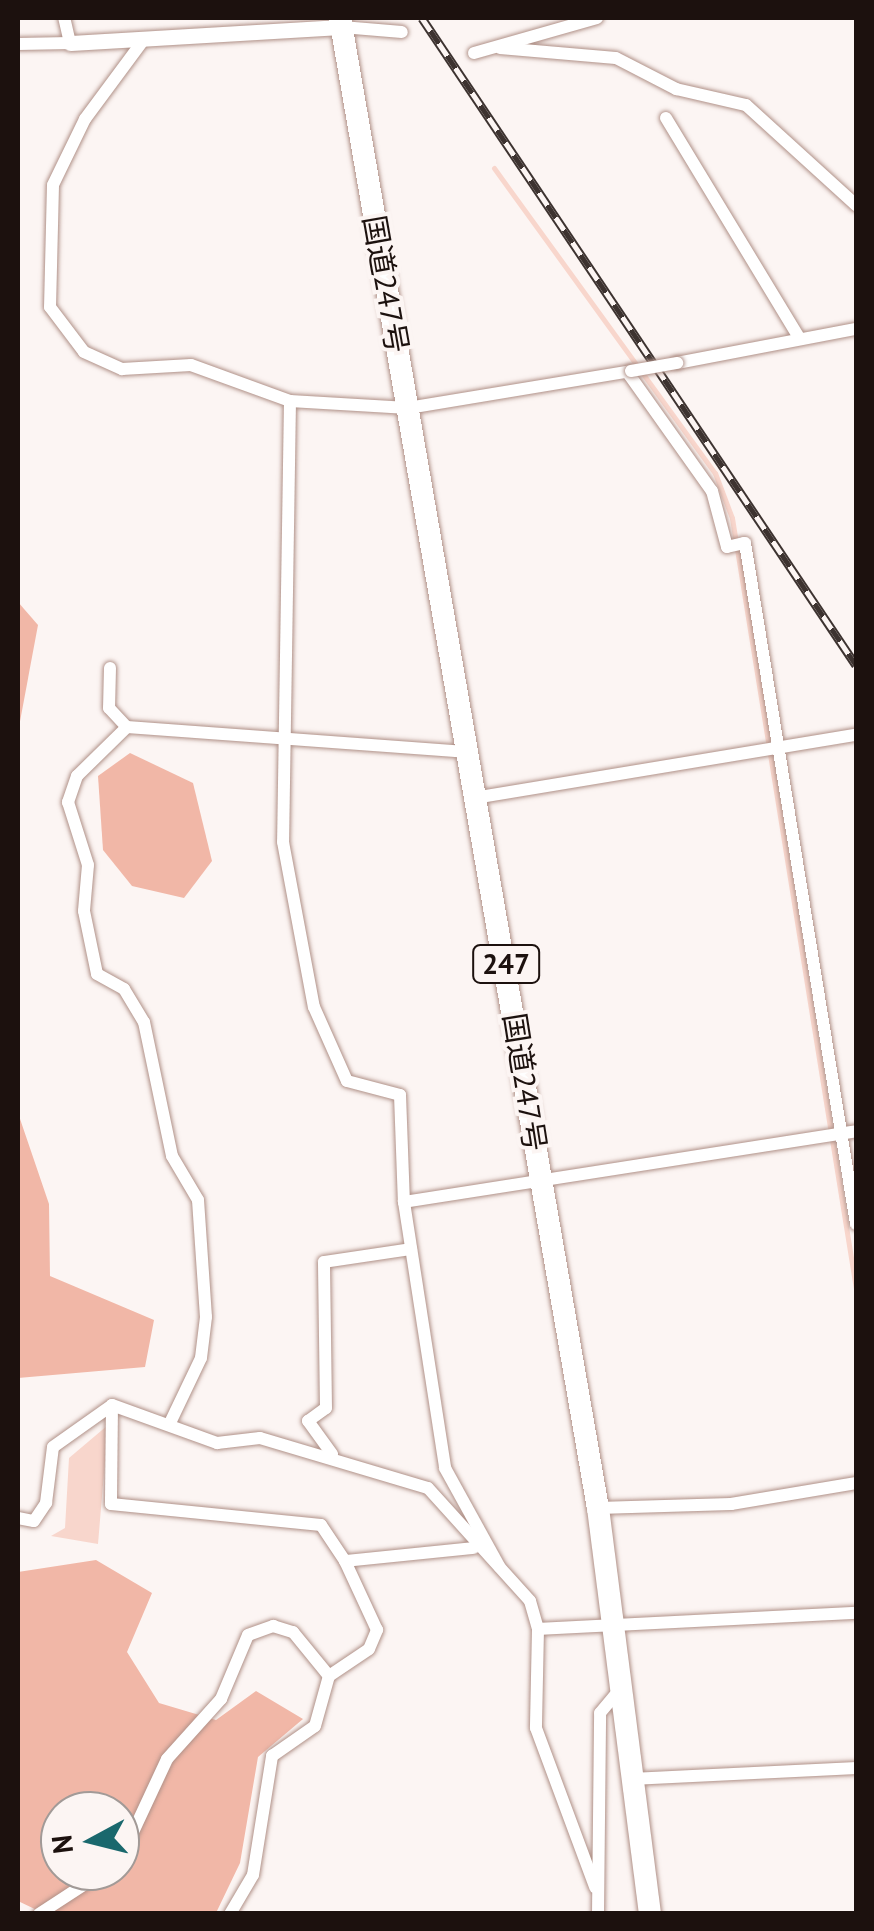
<!DOCTYPE html>
<html>
<head>
<meta charset="utf-8">
<style>
	body { margin:0 }
	#map { position:relative; width:874px; height:1931px; overflow:hidden; background:#fcf5f3; font-family:"PT Sans","Noto Sans JP",sans-serif }
	div>[style] { position:absolute }
	[style*='--x'] { left:calc(var(--x)*1px); top:calc(var(--y)*1px); width:calc(var(--w)*1px); rotate:calc(var(--a)*1deg) }
	.green>* { inset:0; background:#f1b7a7 }
	.water>* { inset:0; background:#f8d6cc }
	.stream>* { height:5px; margin:-2.5px; padding:0 2.5px; transform-origin:2.5px; border-radius:2.5px; background:#f8d6cc }
	.roads { filter:drop-shadow(0 0 2px #b09188) drop-shadow(0 0 2px #b09188) }
	.minor>* { height:12px; margin:-6px; padding:0 6px; transform-origin:6px; border-radius:6px; background:#fff }
	.tertiary>* { height:15px; margin:-7.5px; padding:0 7.5px; transform-origin:7.5px; border-radius:7.5px; background:#fff }
	.trunk>* { height:22px; margin:-11px; padding:0 11px; transform-origin:11px; border-radius:11px; background:#fff }
	.rail>* { height:9px; margin-top:-4.5px; transform-origin:0; background:repeating-linear-gradient(90deg,#fcf5f3 0 15px,#3d3330 0 30px); box-sizing:border-box; border-block:2px solid #3d3330 }
	.bridges { filter:drop-shadow(0 0 2px #b09188) drop-shadow(0 0 2px #b09188) }
	.minor-bridge>* { height:12px; margin:-6px; padding:0 6px; transform-origin:6px; border-radius:6px; background:#fff }
	span { translate:-50% -50%; white-space:nowrap; text-align:center; line-height:1.15; -webkit-text-stroke:8px #fcf5f3; paint-order:stroke }
	.shield-label span { padding:2px 8px; background:#fcf5f3; border:2px solid; border-radius:8px; -webkit-text-stroke-width:0 }
	.shield-label { font-size:28px; color:#1c110e; font-weight:700 }
	.street-label { font-size:30px; color:#1c110e }
	.frame { position:absolute; inset:0; border:20px solid #1c110e; pointer-events:none }
	.north { position:absolute; left:40px; top:1791px; width:100px; height:100px; box-sizing:border-box; background:#fcf5f3; border:2px solid #a29a97; border-radius:50%; rotate:263deg; font-size:28px; font-weight:700; line-height:40px; text-align:center; color:#1c110e }
	.north::after { content:''; display:block; margin:auto; width:35px; height:45px; background:#1a686d; clip-path:polygon(50% 0,100% 100%,50% 72%,0 100%) }
</style>
</head>
<body>
<div id="map">
	<div class="green">
		<div style="clip-path:polygon(18px 602px,38px 625px,18px 732px)"></div>
		<div style="clip-path:polygon(130px 753px,193px 783px,212px 861px,184px 898px,132px 886px,103px 850px,98px 776px)"></div>
		<div style="clip-path:polygon(18px 1113px,49px 1204px,50px 1276px,154px 1320px,145px 1367px,18px 1378px)"></div>
		<div style="clip-path:polygon(evenodd,96px 1560px,152px 1593px,127px 1652px,159px 1703px,216px 1720px,256px 1691px,303px 1719px,258px 1757px,240px 1863px,216px 1913px,43px 1913px,18px 1901px,18px 1572px,96px 1560px,60px 1811px,120px 1811px,120px 1871px,60px 1871px,60px 1811px)"></div>
	</div>
	<div class="water">
		<div style="clip-path:polygon(108px 1425px,98px 1544px,51px 1536px,65px 1528px,69px 1458px)"></div>
	</div>
	<div class="stream">
		<div style="--x:494;--y:168;--w:377;--a:54.1"></div>
		<div style="--x:715;--y:473;--w:48;--a:69.3"></div>
		<div style="--x:732;--y:518;--w:781;--a:80.86"></div>
	</div>
	<div class="roads">
		<div class="minor">
			<div style="--x:342;--y:27;--w:60;--a:4.8"></div>
			<div style="--x:145;--y:38;--w:101;--a:126.5"></div>
			<div style="--x:85;--y:119;--w:73;--a:115.9"></div>
			<div style="--x:53;--y:185;--w:122;--a:91.4"></div>
			<div style="--x:50;--y:307;--w:56;--a:52.9"></div>
			<div style="--x:84;--y:352;--w:42;--a:24.1"></div>
			<div style="--x:122;--y:369;--w:69;--a:-3.3"></div>
			<div style="--x:191;--y:365;--w:105;--a:20"></div>
			<div style="--x:290;--y:401;--w:118;--a:3.4"></div>
			<div style="--x:408;--y:408;--w:226;--a:-9.4"></div>
			<div style="--x:18;--y:44;--w:52;--a:-1.1"></div>
			<div style="--x:70;--y:43;--w:26;--a:-103"></div>
			<div style="--x:500;--y:48;--w:116;--a:4.9"></div>
			<div style="--x:616;--y:58;--w:68;--a:27.3"></div>
			<div style="--x:676;--y:89;--w:72;--a:12.9"></div>
			<div style="--x:746;--y:105;--w:149;--a:42.3"></div>
			<div style="--x:474;--y:53;--w:128;--a:-15.9"></div>
			<div style="--x:666;--y:118;--w:258;--a:58.8"></div>
			<div style="--x:677;--y:363;--w:182;--a:-10.8"></div>
			<div style="--x:628;--y:373;--w:145;--a:54.6"></div>
			<div style="--x:712;--y:491;--w:58;--a:75"></div>
			<div style="--x:727;--y:547;--w:18;--a:-13"></div>
			<div style="--x:745;--y:543;--w:690;--a:80.74"></div>
			<div style="--x:290;--y:401;--w:441;--a:90.9"></div>
			<div style="--x:283;--y:842;--w:168;--a:79.4"></div>
			<div style="--x:314;--y:1007;--w:81;--a:66"></div>
			<div style="--x:347;--y:1081;--w:55;--a:14.8"></div>
			<div style="--x:400;--y:1095;--w:107;--a:87.9"></div>
			<div style="--x:404;--y:1202;--w:269;--a:81.2"></div>
			<div style="--x:445;--y:1468;--w:112;--a:61.1"></div>
			<div style="--x:110;--y:668;--w:40;--a:91.4"></div>
			<div style="--x:109;--y:708;--w:26;--a:47"></div>
			<div style="--x:127;--y:727;--w:343;--a:4.2"></div>
			<div style="--x:127;--y:727;--w:70;--a:135.6"></div>
			<div style="--x:77;--y:776;--w:28;--a:109"></div>
			<div style="--x:68;--y:802;--w:66;--a:72.4"></div>
			<div style="--x:88;--y:865;--w:46;--a:95"></div>
			<div style="--x:84;--y:911;--w:64;--a:78.3"></div>
			<div style="--x:97;--y:974;--w:31;--a:29"></div>
			<div style="--x:124;--y:989;--w:39;--a:59"></div>
			<div style="--x:144;--y:1022;--w:137;--a:78.2"></div>
			<div style="--x:172;--y:1156;--w:51;--a:59.4"></div>
			<div style="--x:198;--y:1200;--w:117;--a:86.1"></div>
			<div style="--x:206;--y:1317;--w:41;--a:97"></div>
			<div style="--x:201;--y:1358;--w:70;--a:115.5"></div>
			<div style="--x:480;--y:797;--w:381;--a:-9.4"></div>
			<div style="--x:404;--y:1202;--w:458;--a:-8.9"></div>
			<div style="--x:112;--y:1405;--w:99;--a:90.6"></div>
			<div style="--x:111;--y:1504;--w:211;--a:5.7"></div>
			<div style="--x:321;--y:1525;--w:43;--a:56.3"></div>
			<div style="--x:332;--y:1454;--w:41;--a:-126"></div>
			<div style="--x:308;--y:1421;--w:22;--a:-36"></div>
			<div style="--x:326;--y:1408;--w:146;--a:-90.8"></div>
			<div style="--x:324;--y:1262;--w:88;--a:-8.5"></div>
			<div style="--x:598;--y:1508;--w:133;--a:-1.7"></div>
			<div style="--x:731;--y:1504;--w:127;--a:-9.5"></div>
			<div style="--x:18;--y:1518;--w:16;--a:11"></div>
			<div style="--x:34;--y:1521;--w:22;--a:-56"></div>
			<div style="--x:46;--y:1503;--w:56;--a:-82.9"></div>
			<div style="--x:53;--y:1447;--w:72;--a:-35.4"></div>
			<div style="--x:112;--y:1405;--w:112;--a:19.9"></div>
			<div style="--x:217;--y:1443;--w:43;--a:-6.6"></div>
			<div style="--x:260;--y:1438;--w:175;--a:16.6"></div>
			<div style="--x:428;--y:1488;--w:152;--a:47.9"></div>
			<div style="--x:530;--y:1601;--w:29;--a:74"></div>
			<div style="--x:538;--y:1629;--w:318;--a:-2.9"></div>
			<div style="--x:538;--y:1629;--w:99;--a:91.2"></div>
			<div style="--x:536;--y:1728;--w:170;--a:69.6"></div>
			<div style="--x:632;--y:1779;--w:224;--a:-2.8"></div>
			<div style="--x:120;--y:1860;--w:111;--a:-65"></div>
			<div style="--x:167;--y:1759;--w:81;--a:-48"></div>
			<div style="--x:221;--y:1699;--w:69;--a:-67.1"></div>
			<div style="--x:248;--y:1635;--w:27;--a:-20"></div>
			<div style="--x:273;--y:1626;--w:21;--a:17"></div>
			<div style="--x:293;--y:1632;--w:57;--a:50.7"></div>
			<div style="--x:39;--y:1914;--w:79;--a:-33.1"></div>
			<div style="--x:230;--y:1914;--w:45;--a:-59.5"></div>
			<div style="--x:253;--y:1875;--w:121;--a:-80.9"></div>
			<div style="--x:272;--y:1756;--w:52;--a:-34.9"></div>
			<div style="--x:315;--y:1726;--w:52;--a:-74.4"></div>
			<div style="--x:329;--y:1676;--w:48;--a:-34"></div>
			<div style="--x:369;--y:1649;--w:21;--a:-67"></div>
			<div style="--x:377;--y:1630;--w:76;--a:-114.9"></div>
			<div style="--x:345;--y:1561;--w:129;--a:-5.8"></div>
			<div style="--x:598;--y:1914;--w:201;--a:-89.4"></div>
			<div style="--x:600;--y:1713;--w:30;--a:-50"></div>
		</div>
		<div class="tertiary">
			<div style="--x:70;--y:43;--w:272;--a:-3.4"></div>
		</div>
		<div class="trunk">
			<div style="--x:340;--y:18;--w:1512;--a:80.18"></div>
			<div style="--x:598;--y:1508;--w:409;--a:82.7"></div>
		</div>
	</div>
	<div class="rail">
		<div style="--x:422;--y:18;--w:779;--a:56.15"></div>
	</div>
	<div class="bridges">
		<div class="minor-bridge">
			<div style="--x:631;--y:371;--w:47;--a:-9.9"></div>
		</div>
	</div>
	<div class="shield-label">
		<span style="left:506px;top:964px">247</span>
	</div>
	<div class="street-label">
		<span style="left:386px;top:284px;rotate:80deg">国道247号</span>
		<span style="left:525px;top:1082px;rotate:81deg">国道247号</span>
	</div>
	<div class="frame"></div>
	<div class="north">N</div>
</div>
</body>
</html>
